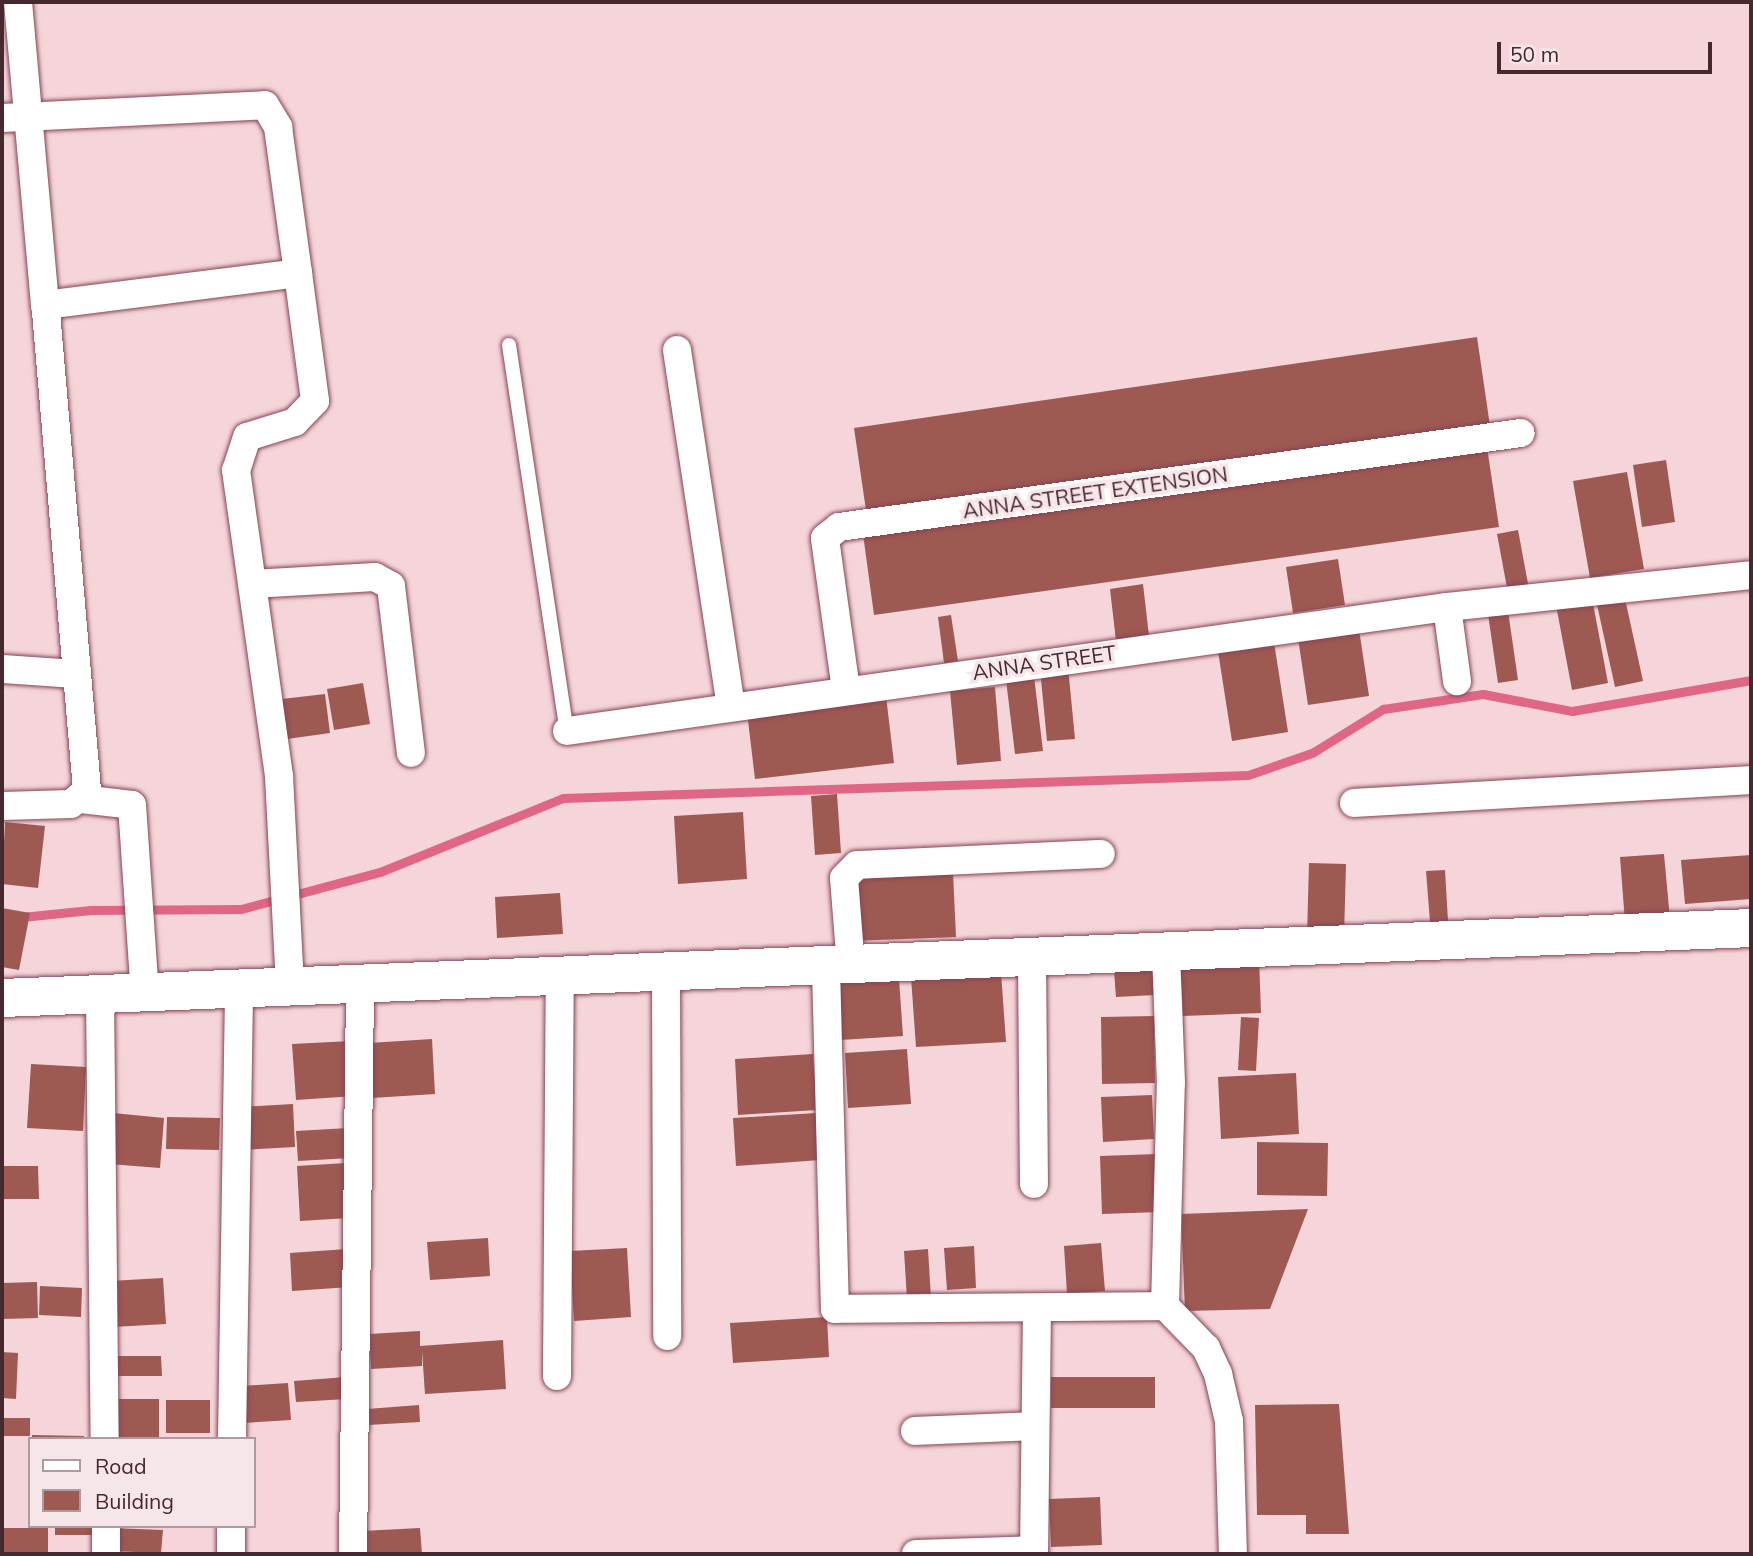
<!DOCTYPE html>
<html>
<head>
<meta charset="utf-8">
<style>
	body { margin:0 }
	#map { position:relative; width:1753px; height:1556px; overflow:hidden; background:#f5d5da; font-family:Mulish,sans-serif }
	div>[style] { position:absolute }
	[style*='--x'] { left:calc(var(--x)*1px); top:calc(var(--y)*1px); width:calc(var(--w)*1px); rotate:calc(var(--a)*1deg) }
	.stream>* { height:9px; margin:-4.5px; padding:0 4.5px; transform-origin:4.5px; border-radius:4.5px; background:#e06685 }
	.building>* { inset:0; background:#9d5952 }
	.roads { filter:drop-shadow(0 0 2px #864453) drop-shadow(0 0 2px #864453) }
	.lane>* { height:14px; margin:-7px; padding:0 7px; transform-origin:7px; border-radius:7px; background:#fff }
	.street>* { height:28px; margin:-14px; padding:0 14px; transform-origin:14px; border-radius:14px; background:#fff }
	.secondary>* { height:38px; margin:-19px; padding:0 19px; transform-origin:19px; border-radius:19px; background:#fff }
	span { translate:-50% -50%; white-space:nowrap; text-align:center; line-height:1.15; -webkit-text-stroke:7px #f7e6e9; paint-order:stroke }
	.street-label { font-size:21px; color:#46282f }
	.frame { position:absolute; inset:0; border:4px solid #46282f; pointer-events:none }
	.legend { position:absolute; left:28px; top:1437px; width:228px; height:91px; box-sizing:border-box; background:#f7e6e9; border:2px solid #b09a9f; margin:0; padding:9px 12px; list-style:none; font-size:21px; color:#46282f }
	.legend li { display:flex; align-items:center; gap:14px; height:35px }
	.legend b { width:35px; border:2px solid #b09a9f }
	.scale { position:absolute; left:1497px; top:42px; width:215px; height:32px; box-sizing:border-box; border:4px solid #46282f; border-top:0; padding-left:9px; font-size:21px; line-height:24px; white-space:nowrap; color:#46282f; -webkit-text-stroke:5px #f7e6e9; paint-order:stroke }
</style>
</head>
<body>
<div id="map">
	<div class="stream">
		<div style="--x:2;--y:919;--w:89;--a:-5.8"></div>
		<div style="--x:91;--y:910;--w:150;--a:-0.4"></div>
		<div style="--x:241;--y:909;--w:144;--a:-14.9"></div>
		<div style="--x:380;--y:872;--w:197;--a:-22"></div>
		<div style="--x:563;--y:798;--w:685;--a:-1.92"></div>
		<div style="--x:1248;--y:775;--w:68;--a:-19"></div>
		<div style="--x:1312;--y:753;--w:84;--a:-31.8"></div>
		<div style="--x:1383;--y:709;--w:101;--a:-8.5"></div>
		<div style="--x:1483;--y:694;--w:91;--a:10.8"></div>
		<div style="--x:1572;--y:711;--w:182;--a:-9.8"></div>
	</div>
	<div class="building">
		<div style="clip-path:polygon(1477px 337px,1490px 426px,867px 517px,854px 428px)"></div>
		<div style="clip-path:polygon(1487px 447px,1499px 527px,874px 615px,863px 534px)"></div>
		<div style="clip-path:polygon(1666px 460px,1675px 522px,1642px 527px,1633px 465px)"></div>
		<div style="clip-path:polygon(1627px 472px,1644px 569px,1590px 578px,1573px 481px)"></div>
		<div style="clip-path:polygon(1518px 530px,1529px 589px,1508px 593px,1497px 534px)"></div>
		<div style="clip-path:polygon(1338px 559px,1345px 605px,1293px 613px,1286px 567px)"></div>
		<div style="clip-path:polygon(1143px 584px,1149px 636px,1116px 641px,1110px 589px)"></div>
		<div style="clip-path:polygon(1624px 594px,1643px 681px,1615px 687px,1596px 600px)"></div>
		<div style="clip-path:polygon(1592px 598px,1608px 683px,1572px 690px,1556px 605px)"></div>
		<div style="clip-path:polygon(1508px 611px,1518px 680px,1498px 683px,1488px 614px)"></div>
		<div style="clip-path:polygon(951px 615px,958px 661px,944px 663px,938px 617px)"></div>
		<div style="clip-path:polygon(1359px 629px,1369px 696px,1308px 705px,1298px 638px)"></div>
		<div style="clip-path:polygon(1273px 636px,1288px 732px,1232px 741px,1217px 645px)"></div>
		<div style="clip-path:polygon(1068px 667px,1075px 739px,1047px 741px,1040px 669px)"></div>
		<div style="clip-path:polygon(1034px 676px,1043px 751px,1015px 754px,1006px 680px)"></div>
		<div style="clip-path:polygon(363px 683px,370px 724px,334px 730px,327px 689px)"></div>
		<div style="clip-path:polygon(995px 687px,1001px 761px,957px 765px,950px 691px)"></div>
		<div style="clip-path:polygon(325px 694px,330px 733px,287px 739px,282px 699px)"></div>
		<div style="clip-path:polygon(886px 696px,894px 763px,755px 779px,747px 712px)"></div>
		<div style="clip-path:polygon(837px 794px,841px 853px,815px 855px,811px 796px)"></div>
		<div style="clip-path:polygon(743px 812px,747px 879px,678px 884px,674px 816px)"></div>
		<div style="clip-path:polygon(5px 822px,45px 826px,38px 888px,2px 884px)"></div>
		<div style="clip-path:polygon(1664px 854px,1670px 919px,1625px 922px,1620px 857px)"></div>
		<div style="clip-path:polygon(1751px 855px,1751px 899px,1685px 904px,1681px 860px)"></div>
		<div style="clip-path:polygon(1309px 863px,1346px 864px,1344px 937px,1307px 936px)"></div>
		<div style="clip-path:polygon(1445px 870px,1448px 921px,1430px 922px,1426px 871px)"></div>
		<div style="clip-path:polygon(953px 873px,956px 937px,852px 941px,850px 877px)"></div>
		<div style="clip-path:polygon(560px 893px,563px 934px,497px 938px,495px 897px)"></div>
		<div style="clip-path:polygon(2px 908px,30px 913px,19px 970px,2px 967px)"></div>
		<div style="clip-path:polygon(1259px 957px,1261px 1013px,1183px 1016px,1180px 960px)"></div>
		<div style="clip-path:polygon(1153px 969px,1155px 995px,1116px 997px,1114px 971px)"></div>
		<div style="clip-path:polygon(1001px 972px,1006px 1042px,916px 1047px,911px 977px)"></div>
		<div style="clip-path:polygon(899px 979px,903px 1036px,841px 1040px,838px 983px)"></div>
		<div style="clip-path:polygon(1154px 1016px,1155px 1083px,1102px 1084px,1101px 1017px)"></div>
		<div style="clip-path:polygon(1241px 1017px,1259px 1018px,1256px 1071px,1238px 1070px)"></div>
		<div style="clip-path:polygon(432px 1039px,435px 1094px,372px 1098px,369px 1043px)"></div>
		<div style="clip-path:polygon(351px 1041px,355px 1096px,296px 1100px,292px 1044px)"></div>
		<div style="clip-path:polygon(907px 1049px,911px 1104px,848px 1108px,845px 1053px)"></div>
		<div style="clip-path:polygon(813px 1054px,817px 1110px,738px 1115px,735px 1059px)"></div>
		<div style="clip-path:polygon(31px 1064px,86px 1067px,83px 1131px,27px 1128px)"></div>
		<div style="clip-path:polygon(1296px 1073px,1299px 1134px,1221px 1139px,1218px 1077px)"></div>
		<div style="clip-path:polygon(1152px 1095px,1154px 1139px,1103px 1142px,1101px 1097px)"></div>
		<div style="clip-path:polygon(293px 1104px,295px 1147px,243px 1150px,240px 1107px)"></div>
		<div style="clip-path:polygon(113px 1113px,164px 1118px,160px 1168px,109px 1164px)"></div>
		<div style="clip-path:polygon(817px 1113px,820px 1160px,736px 1166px,733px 1118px)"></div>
		<div style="clip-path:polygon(167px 1117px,220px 1118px,219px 1150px,166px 1149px)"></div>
		<div style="clip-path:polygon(348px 1128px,350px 1158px,298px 1161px,296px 1131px)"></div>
		<div style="clip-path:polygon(1257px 1142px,1328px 1143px,1327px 1196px,1257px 1195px)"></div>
		<div style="clip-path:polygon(1158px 1154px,1160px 1212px,1102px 1214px,1100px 1156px)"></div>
		<div style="clip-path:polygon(346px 1163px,349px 1218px,300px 1221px,297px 1166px)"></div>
		<div style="clip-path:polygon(2px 1166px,38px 1166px,39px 1199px,2px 1199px)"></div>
		<div style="clip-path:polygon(1308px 1209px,1270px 1309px,1185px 1311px,1181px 1214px)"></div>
		<div style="clip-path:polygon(488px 1238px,490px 1276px,430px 1280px,427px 1242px)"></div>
		<div style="clip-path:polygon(1101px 1243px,1105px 1291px,1067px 1294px,1064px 1246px)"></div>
		<div style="clip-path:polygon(974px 1246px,976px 1288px,947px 1290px,944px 1248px)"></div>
		<div style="clip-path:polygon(627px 1248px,631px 1317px,574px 1321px,570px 1251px)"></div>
		<div style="clip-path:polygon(347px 1249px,350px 1287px,292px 1291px,290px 1253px)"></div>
		<div style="clip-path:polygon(928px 1249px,931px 1298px,907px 1299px,904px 1251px)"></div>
		<div style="clip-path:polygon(163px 1278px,166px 1324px,113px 1327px,110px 1281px)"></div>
		<div style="clip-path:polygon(37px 1282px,38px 1318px,2px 1319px,2px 1283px)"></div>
		<div style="clip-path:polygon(40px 1286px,82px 1288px,81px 1317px,39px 1315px)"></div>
		<div style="clip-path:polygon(827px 1317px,829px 1357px,733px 1363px,730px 1323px)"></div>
		<div style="clip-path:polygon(420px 1331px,420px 1346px,503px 1340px,506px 1389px,425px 1394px,422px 1351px,422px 1366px,371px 1369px,369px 1334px)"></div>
		<div style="clip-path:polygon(2px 1352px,18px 1353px,16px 1399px,2px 1398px)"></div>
		<div style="clip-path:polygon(110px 1356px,161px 1356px,162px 1376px,110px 1376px)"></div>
		<div style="clip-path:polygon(346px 1377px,347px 1399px,296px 1402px,294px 1381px)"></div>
		<div style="clip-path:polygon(1051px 1377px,1155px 1377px,1155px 1408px,1051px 1408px)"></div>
		<div style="clip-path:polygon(288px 1383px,291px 1420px,242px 1423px,240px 1386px)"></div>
		<div style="clip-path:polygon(107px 1399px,159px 1399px,159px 1439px,107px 1439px)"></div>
		<div style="clip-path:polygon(166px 1400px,210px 1400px,210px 1433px,166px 1433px)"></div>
		<div style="clip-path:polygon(1339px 1404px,1349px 1534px,1306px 1534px,1306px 1515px,1257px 1515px,1255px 1405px)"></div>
		<div style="clip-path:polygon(419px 1405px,420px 1422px,368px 1425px,367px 1409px)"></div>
		<div style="clip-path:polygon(2px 1418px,30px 1418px,30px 1436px,2px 1436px)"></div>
		<div style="clip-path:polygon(32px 1435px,84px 1436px,84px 1439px,32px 1439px)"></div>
		<div style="clip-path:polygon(1100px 1497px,1102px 1545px,1051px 1547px,1049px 1499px)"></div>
		<div style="clip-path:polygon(55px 1526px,99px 1526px,99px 1535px,55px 1535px)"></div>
		<div style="clip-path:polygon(2px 1528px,48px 1528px,48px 1554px,2px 1554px)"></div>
		<div style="clip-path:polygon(111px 1528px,163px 1530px,161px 1553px,110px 1551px)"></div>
		<div style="clip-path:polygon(420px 1528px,422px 1554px,363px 1554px,362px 1531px)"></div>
	</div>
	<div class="roads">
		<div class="lane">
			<div style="--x:509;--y:345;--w:390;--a:81.5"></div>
		</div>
		<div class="street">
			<div style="--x:18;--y:2;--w:304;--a:84.9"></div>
			<div style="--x:45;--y:305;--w:255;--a:-7.2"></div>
			<div style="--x:298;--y:273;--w:129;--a:82.4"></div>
			<div style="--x:315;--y:401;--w:29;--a:134"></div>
			<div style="--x:295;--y:422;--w:50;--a:162.6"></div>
			<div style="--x:247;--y:437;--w:35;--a:108"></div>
			<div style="--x:236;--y:470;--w:309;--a:82"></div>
			<div style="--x:279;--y:776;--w:213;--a:87"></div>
			<div style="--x:2;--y:118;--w:263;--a:-2.8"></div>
			<div style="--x:265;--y:105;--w:26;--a:59"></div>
			<div style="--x:278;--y:127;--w:147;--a:82.2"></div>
			<div style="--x:677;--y:350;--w:361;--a:81.4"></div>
			<div style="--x:252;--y:584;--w:123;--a:-3.3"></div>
			<div style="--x:375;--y:577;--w:18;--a:29"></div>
			<div style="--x:391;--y:586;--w:168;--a:83.2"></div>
			<div style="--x:1447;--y:607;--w:306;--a:-6"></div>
			<div style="--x:2;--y:669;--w:74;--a:3.9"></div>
			<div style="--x:846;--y:690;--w:153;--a:-97.9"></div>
			<div style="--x:825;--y:538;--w:18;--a:-38"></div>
			<div style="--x:839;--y:527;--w:688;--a:-7.85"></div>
			<div style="--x:567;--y:731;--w:889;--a:-8.02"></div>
			<div style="--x:1447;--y:607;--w:75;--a:82.3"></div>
			<div style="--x:81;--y:799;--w:51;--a:6.7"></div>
			<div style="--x:132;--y:805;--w:189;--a:86.1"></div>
			<div style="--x:1354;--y:803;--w:398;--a:-3.3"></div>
			<div style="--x:2;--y:806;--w:69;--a:-1.7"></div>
			<div style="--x:71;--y:804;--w:21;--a:-41"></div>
			<div style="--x:87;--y:790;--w:487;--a:-94.9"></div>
			<div style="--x:1032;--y:959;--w:225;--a:89.5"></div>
			<div style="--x:851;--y:967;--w:89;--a:-94.5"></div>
			<div style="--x:844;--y:878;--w:18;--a:-45"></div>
			<div style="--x:857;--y:865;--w:244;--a:-2.6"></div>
			<div style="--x:826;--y:968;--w:341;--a:88.5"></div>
			<div style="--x:835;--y:1309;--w:330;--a:-0.5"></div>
			<div style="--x:1165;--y:1306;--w:223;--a:-88.5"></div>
			<div style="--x:1171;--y:1083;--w:131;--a:-92.2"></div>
			<div style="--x:666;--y:975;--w:361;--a:89.8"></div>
			<div style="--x:100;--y:996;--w:443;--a:89.4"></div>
			<div style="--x:1165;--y:1306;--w:59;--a:45.7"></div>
			<div style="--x:1206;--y:1348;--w:29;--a:65"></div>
			<div style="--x:1218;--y:1374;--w:48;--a:76.8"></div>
			<div style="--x:1229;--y:1421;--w:133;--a:88.3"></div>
			<div style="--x:557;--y:1376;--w:396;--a:-89.6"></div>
			<div style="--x:915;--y:1431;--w:120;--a:-2.4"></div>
			<div style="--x:232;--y:1439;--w:449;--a:-89.1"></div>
			<div style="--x:106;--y:1526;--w:28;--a:90"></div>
			<div style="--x:231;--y:1554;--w:28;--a:-90"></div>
			<div style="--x:353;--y:1554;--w:567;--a:-89.29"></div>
			<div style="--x:916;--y:1554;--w:118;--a:-1.9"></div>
			<div style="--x:1034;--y:1554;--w:242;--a:-89.3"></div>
		</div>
		<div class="secondary">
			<div style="--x:2;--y:998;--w:1750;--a:-2.29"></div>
		</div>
	</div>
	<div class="street-label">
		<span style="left:1095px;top:492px;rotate:-8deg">ANNA STREET EXTENSION</span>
		<span style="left:1044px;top:662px;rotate:-8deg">ANNA STREET</span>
	</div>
	<div class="frame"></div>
	<ul class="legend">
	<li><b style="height:9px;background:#fff"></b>Road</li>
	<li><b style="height:19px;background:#9d5952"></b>Building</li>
	</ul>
	<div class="scale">50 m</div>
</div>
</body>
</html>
